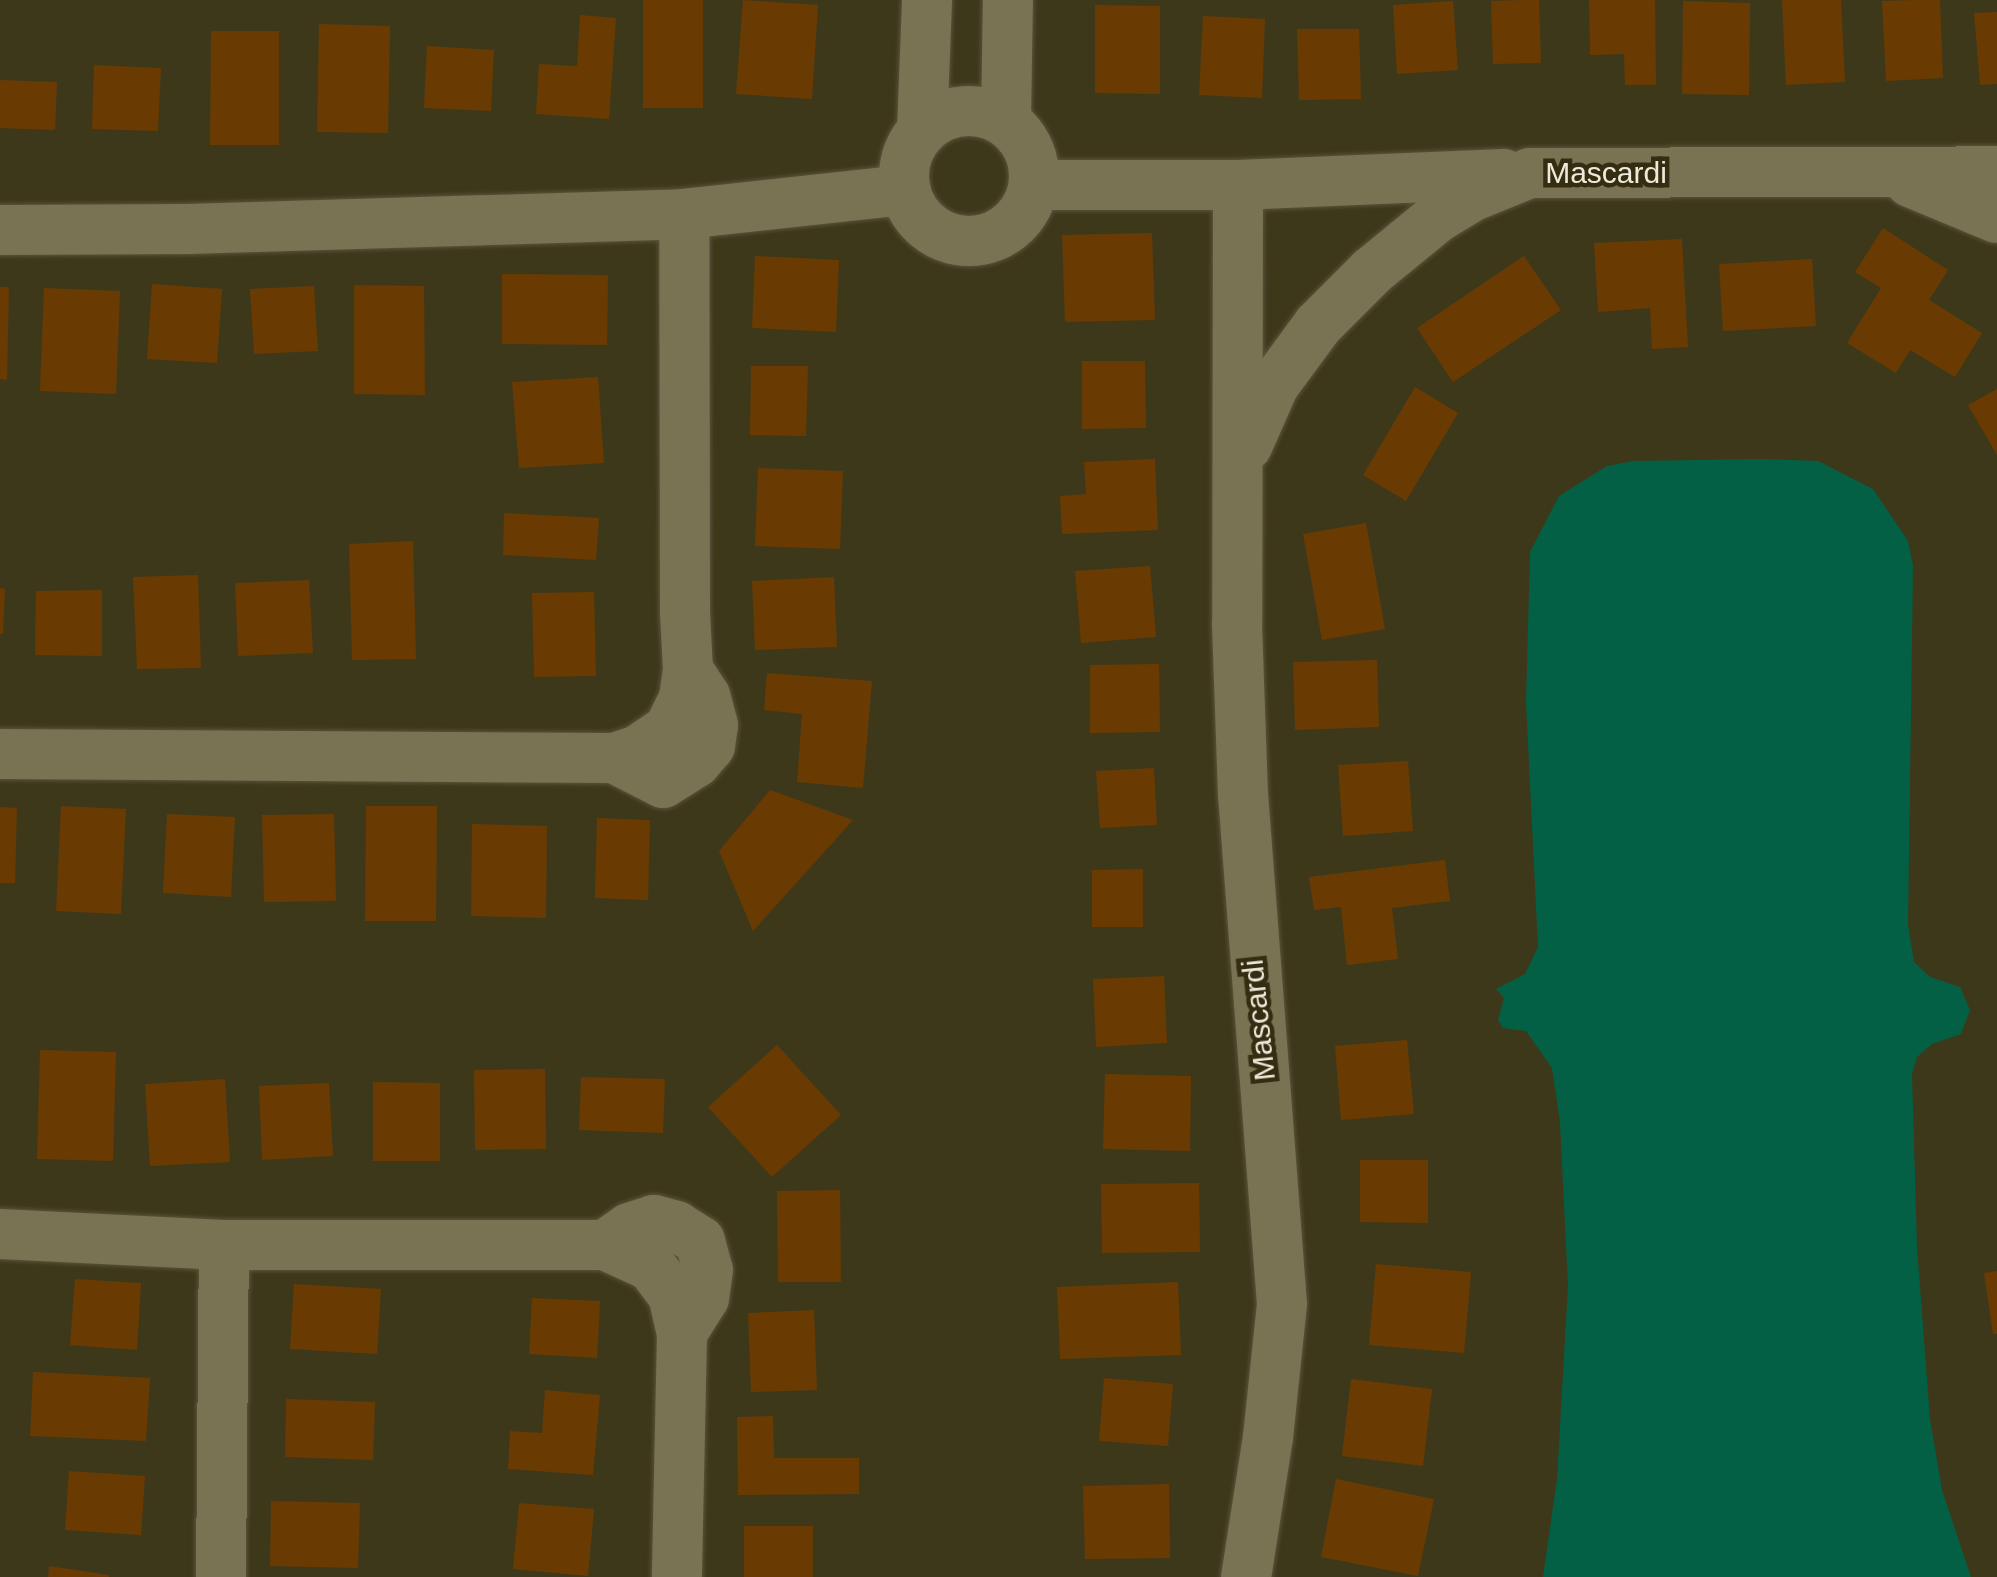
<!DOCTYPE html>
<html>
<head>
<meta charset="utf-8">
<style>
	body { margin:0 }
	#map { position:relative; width:1997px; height:1577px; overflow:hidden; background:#3e381b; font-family:Arial,sans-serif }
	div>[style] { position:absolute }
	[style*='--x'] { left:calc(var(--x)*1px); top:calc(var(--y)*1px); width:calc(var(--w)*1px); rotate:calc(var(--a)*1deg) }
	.water>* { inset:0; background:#036044 }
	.building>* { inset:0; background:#693b02 }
	.roads { filter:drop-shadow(0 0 2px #59543b) drop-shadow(0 0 2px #59543b) }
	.minor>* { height:50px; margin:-25px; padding:0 25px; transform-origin:25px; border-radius:25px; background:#797354 }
	.minor>.ring { margin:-25px; padding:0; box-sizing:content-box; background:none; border:50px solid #797354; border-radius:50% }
	span { translate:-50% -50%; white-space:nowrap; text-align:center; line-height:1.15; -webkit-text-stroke:9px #342d11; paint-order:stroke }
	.street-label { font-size:30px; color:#eeeada }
</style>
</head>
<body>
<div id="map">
	<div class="water">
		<div style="clip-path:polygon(1760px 459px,1818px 461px,1873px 489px,1908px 541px,1913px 566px,1908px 924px,1914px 962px,1930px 977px,1960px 987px,1970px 1010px,1961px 1034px,1932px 1044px,1917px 1057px,1912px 1074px,1917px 1247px,1930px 1419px,1942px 1490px,1971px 1577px,1543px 1577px,1557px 1479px,1568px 1286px,1560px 1122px,1552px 1068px,1526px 1031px,1503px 1028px,1498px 1020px,1504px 998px,1496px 989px,1525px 974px,1538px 947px,1526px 703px,1530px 552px,1559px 496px,1607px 466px,1634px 461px)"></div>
	</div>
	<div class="building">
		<div style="clip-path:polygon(643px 0,703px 0,703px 108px,643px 108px)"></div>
		<div style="clip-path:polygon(743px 0,818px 5px,812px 99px,736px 94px)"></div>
		<div style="clip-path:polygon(1520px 0,1539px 0,1541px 63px,1493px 64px,1491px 1px)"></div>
		<div style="clip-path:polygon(1589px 0,1655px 0,1656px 85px,1625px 85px,1624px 54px,1590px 55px)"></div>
		<div style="clip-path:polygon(1782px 0,1841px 0,1845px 82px,1786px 85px)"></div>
		<div style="clip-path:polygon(1916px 0,1940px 0,1943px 78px,1886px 81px,1882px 1px)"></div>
		<div style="clip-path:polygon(1453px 1px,1458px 70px,1397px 74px,1393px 5px)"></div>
		<div style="clip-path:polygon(1683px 1px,1750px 3px,1749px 95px,1682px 94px)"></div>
		<div style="clip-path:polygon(1095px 5px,1160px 6px,1160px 94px,1095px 93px)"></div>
		<div style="clip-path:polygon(1997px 12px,1997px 84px,1980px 85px,1974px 13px)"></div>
		<div style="clip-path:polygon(580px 15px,616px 18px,609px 119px,536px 114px,539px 64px,577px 66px)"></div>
		<div style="clip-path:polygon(1203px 16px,1265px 19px,1262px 98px,1199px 95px)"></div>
		<div style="clip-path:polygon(319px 24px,390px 26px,388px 133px,317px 132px)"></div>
		<div style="clip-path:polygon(1297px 29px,1359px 29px,1361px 99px,1299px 100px)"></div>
		<div style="clip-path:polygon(211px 31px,279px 31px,279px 145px,210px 145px)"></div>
		<div style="clip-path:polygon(427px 46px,494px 50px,491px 111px,424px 108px)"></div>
		<div style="clip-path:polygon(94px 65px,161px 68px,158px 131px,92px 129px)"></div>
		<div style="clip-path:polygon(0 80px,57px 82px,55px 130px,0 128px)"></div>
		<div style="clip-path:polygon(1883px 228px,1948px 270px,1929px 300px,1982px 333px,1955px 377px,1910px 350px,1896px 373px,1847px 343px,1881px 288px,1855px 272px)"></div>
		<div style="clip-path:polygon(1152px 233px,1155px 320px,1065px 322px,1062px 235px)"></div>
		<div style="clip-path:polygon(1682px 239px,1688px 347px,1652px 349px,1650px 308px,1598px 312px,1594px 243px)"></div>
		<div style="clip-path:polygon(755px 256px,839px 260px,836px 332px,752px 328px)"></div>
		<div style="clip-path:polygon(1524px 256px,1561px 310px,1453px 382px,1417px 328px)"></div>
		<div style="clip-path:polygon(1812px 259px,1816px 326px,1723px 331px,1719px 264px)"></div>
		<div style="clip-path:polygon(502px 274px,608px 275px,607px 345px,502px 344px)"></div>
		<div style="clip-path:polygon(152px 284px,222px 289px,217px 363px,147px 359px)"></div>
		<div style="clip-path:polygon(354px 285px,424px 286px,425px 395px,354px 394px)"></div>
		<div style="clip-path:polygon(314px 286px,318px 351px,254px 354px,250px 289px)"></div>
		<div style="clip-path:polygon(0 287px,9px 287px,7px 380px,0 379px)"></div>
		<div style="clip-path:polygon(44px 288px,120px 291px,116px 394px,40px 391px)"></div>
		<div style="clip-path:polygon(1082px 361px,1145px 361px,1146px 428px,1082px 429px)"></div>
		<div style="clip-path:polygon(751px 366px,808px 366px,806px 436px,750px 435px)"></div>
		<div style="clip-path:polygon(598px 377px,604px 463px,519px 468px,512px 382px)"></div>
		<div style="clip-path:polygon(1415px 387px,1458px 413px,1406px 501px,1363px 475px)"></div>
		<div style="clip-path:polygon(1997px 389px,1997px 455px,1968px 405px)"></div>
		<div style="clip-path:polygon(1155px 459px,1158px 530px,1062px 534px,1060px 496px,1086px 494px,1084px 462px)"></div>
		<div style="clip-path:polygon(758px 468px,843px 471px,840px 549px,755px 546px)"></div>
		<div style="clip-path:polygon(504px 513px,599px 518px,596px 560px,503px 555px)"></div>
		<div style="clip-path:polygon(1366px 523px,1385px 629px,1322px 640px,1303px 534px)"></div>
		<div style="clip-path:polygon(413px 541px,416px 659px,352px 660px,349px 544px)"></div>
		<div style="clip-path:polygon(1150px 566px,1156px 637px,1081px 643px,1075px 571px)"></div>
		<div style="clip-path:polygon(198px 575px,201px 668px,137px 669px,133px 577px)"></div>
		<div style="clip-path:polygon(834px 577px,837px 647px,755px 650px,752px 581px)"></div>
		<div style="clip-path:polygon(309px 580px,313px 653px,238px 656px,235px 583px)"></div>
		<div style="clip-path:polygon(0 588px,5px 589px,3px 634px,0 634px)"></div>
		<div style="clip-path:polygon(102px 590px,102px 656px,35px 655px,36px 591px)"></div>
		<div style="clip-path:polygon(594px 592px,596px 676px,534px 677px,532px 593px)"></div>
		<div style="clip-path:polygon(1377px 660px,1379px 727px,1295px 730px,1293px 662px)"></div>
		<div style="clip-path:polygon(1159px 664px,1160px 732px,1090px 733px,1090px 665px)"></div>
		<div style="clip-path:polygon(767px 673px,872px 681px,863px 788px,797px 782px,802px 714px,764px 710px)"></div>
		<div style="clip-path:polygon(1408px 761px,1413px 831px,1343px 836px,1338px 765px)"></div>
		<div style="clip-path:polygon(1154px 768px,1157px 825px,1100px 828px,1096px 771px)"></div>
		<div style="clip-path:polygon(770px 790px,853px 820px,753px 931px,719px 851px)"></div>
		<div style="clip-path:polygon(61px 806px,126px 809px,121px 914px,56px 911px)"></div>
		<div style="clip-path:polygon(366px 806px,437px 806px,436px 921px,365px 921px)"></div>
		<div style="clip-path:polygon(0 807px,17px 808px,15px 883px,0 883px)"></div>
		<div style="clip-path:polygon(167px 814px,235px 817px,231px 897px,163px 893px)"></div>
		<div style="clip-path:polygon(334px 814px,336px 901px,264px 902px,262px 815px)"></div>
		<div style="clip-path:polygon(597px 818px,650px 820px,648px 900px,595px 898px)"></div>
		<div style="clip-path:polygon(472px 824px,547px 826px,546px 918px,471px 916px)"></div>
		<div style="clip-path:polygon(1445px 860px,1450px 901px,1392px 908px,1398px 959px,1347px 965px,1341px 907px,1314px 910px,1309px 877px)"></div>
		<div style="clip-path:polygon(1143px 869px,1143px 927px,1092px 927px,1092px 870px)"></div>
		<div style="clip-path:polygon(1164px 976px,1167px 1043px,1096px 1047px,1093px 979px)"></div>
		<div style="clip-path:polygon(1407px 1040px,1414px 1114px,1341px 1120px,1335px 1046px)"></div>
		<div style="clip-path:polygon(777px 1045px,841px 1115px,772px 1177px,708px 1107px)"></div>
		<div style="clip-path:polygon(40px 1050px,116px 1052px,113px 1161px,37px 1159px)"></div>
		<div style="clip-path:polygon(545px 1069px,546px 1149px,475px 1150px,474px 1070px)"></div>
		<div style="clip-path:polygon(1105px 1074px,1191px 1076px,1190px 1151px,1103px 1149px)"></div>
		<div style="clip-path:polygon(581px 1077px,665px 1079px,663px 1133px,579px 1130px)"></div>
		<div style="clip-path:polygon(225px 1079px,230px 1162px,150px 1166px,145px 1084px)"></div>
		<div style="clip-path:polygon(373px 1082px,440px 1083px,440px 1161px,373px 1161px)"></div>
		<div style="clip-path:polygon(329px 1083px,333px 1156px,262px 1160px,259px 1086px)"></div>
		<div style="clip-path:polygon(1360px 1160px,1428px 1160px,1428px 1223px,1360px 1222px)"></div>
		<div style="clip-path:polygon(1199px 1183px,1200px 1252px,1102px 1253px,1101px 1184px)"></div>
		<div style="clip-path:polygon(840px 1190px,841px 1282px,778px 1282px,777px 1191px)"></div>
		<div style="clip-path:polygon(1376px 1264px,1471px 1272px,1464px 1353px,1369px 1345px)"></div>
		<div style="clip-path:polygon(1997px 1271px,1997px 1334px,1993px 1334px,1984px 1273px)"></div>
		<div style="clip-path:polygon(75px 1279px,141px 1283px,137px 1350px,70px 1345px)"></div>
		<div style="clip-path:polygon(1178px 1282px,1181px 1355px,1060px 1359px,1057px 1287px)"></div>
		<div style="clip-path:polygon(294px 1284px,381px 1289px,377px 1354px,290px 1349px)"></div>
		<div style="clip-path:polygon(532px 1298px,600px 1301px,597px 1358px,529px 1354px)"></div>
		<div style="clip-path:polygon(814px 1310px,817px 1390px,751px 1392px,748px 1313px)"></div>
		<div style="clip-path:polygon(33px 1372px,150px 1378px,146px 1441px,30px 1436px)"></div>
		<div style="clip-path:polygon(1104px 1378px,1173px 1384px,1168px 1446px,1099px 1441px)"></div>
		<div style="clip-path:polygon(1351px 1379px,1432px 1389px,1423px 1466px,1342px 1456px)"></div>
		<div style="clip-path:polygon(545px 1390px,600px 1395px,593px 1475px,508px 1469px,510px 1431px,542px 1433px)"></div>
		<div style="clip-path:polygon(286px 1399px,375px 1402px,373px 1460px,285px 1457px)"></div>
		<div style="clip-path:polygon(773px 1416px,774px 1458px,859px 1458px,859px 1494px,738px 1495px,737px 1417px)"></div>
		<div style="clip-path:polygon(69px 1471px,145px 1476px,141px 1535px,65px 1530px)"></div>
		<div style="clip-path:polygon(1336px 1479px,1434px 1499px,1418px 1576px,1321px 1557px)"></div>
		<div style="clip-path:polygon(1169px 1484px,1170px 1558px,1085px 1559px,1083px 1486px)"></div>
		<div style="clip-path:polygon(271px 1501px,360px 1503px,358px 1568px,270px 1566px)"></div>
		<div style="clip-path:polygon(519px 1503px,594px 1509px,588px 1576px,513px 1569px)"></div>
		<div style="clip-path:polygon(744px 1526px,813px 1526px,813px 1577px,744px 1577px)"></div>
		<div style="clip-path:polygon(49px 1566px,109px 1575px,109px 1577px,48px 1577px)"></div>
	</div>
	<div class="roads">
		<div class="minor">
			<div class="ring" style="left:904px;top:111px;width:80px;height:80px"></div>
			<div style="--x:1006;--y:122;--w:122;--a:-89.1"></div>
			<div style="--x:922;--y:131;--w:131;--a:-87.8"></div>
			<div style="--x:1910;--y:182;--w:94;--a:22.5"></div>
			<div style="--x:1034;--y:185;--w:204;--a:0"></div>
			<div style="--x:1238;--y:185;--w:266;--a:-2.4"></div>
			<div style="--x:1238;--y:185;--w:439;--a:90.1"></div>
			<div style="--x:1237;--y:624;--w:170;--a:88"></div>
			<div style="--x:1243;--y:794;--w:511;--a:85.63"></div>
			<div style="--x:1282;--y:1304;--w:134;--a:96"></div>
			<div style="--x:1268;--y:1437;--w:142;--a:98.9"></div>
			<div style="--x:0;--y:230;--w:187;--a:-0.3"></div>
			<div style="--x:187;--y:229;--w:497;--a:-1.7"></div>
			<div style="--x:684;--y:214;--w:223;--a:-6.2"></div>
			<div style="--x:1247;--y:446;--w:67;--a:-66.1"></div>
			<div style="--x:1274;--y:385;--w:74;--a:-53.7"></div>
			<div style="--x:1318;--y:325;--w:76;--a:-45"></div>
			<div style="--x:1372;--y:271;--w:85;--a:-39.3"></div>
			<div style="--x:1438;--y:217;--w:41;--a:-31"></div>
			<div style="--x:1473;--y:196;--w:61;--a:-22"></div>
			<div style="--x:1530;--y:173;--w:467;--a:-0.2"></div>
			<div style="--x:0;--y:754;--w:614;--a:0.37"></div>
			<div style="--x:614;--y:758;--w:25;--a:-18"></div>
			<div style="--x:638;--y:750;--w:37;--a:-34"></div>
			<div style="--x:669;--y:729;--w:34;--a:-64"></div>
			<div style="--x:684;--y:698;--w:28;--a:-82"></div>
			<div style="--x:614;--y:758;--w:55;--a:27"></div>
			<div style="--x:663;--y:783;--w:39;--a:-32"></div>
			<div style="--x:696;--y:762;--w:21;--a:-49"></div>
			<div style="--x:710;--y:746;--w:21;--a:-82"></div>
			<div style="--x:713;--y:725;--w:30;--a:-105"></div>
			<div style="--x:705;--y:696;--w:31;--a:-123"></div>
			<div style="--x:688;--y:670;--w:58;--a:-93"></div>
			<div style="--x:685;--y:612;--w:398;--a:-90.1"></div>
			<div style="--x:0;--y:1234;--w:224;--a:2.8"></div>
			<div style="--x:224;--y:1245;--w:381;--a:0"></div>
			<div style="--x:605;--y:1245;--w:51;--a:24.5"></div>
			<div style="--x:651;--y:1266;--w:36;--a:53"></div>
			<div style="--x:673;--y:1295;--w:39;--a:77"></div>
			<div style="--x:605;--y:1245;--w:29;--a:-35"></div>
			<div style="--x:629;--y:1228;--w:26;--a:-18"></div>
			<div style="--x:654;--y:1220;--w:23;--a:15"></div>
			<div style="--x:676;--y:1226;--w:28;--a:32"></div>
			<div style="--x:700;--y:1241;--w:30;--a:75"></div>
			<div style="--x:708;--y:1270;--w:28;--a:98"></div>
			<div style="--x:704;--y:1298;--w:41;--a:122.2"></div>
			<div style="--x:682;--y:1333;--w:244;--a:91.2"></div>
			<div style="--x:221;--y:1577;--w:332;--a:-89.5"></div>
		</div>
	</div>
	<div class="street-label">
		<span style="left:1606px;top:173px">Mascardi</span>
		<span style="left:1259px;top:1020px;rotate:-96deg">Mascardi</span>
	</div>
</div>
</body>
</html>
